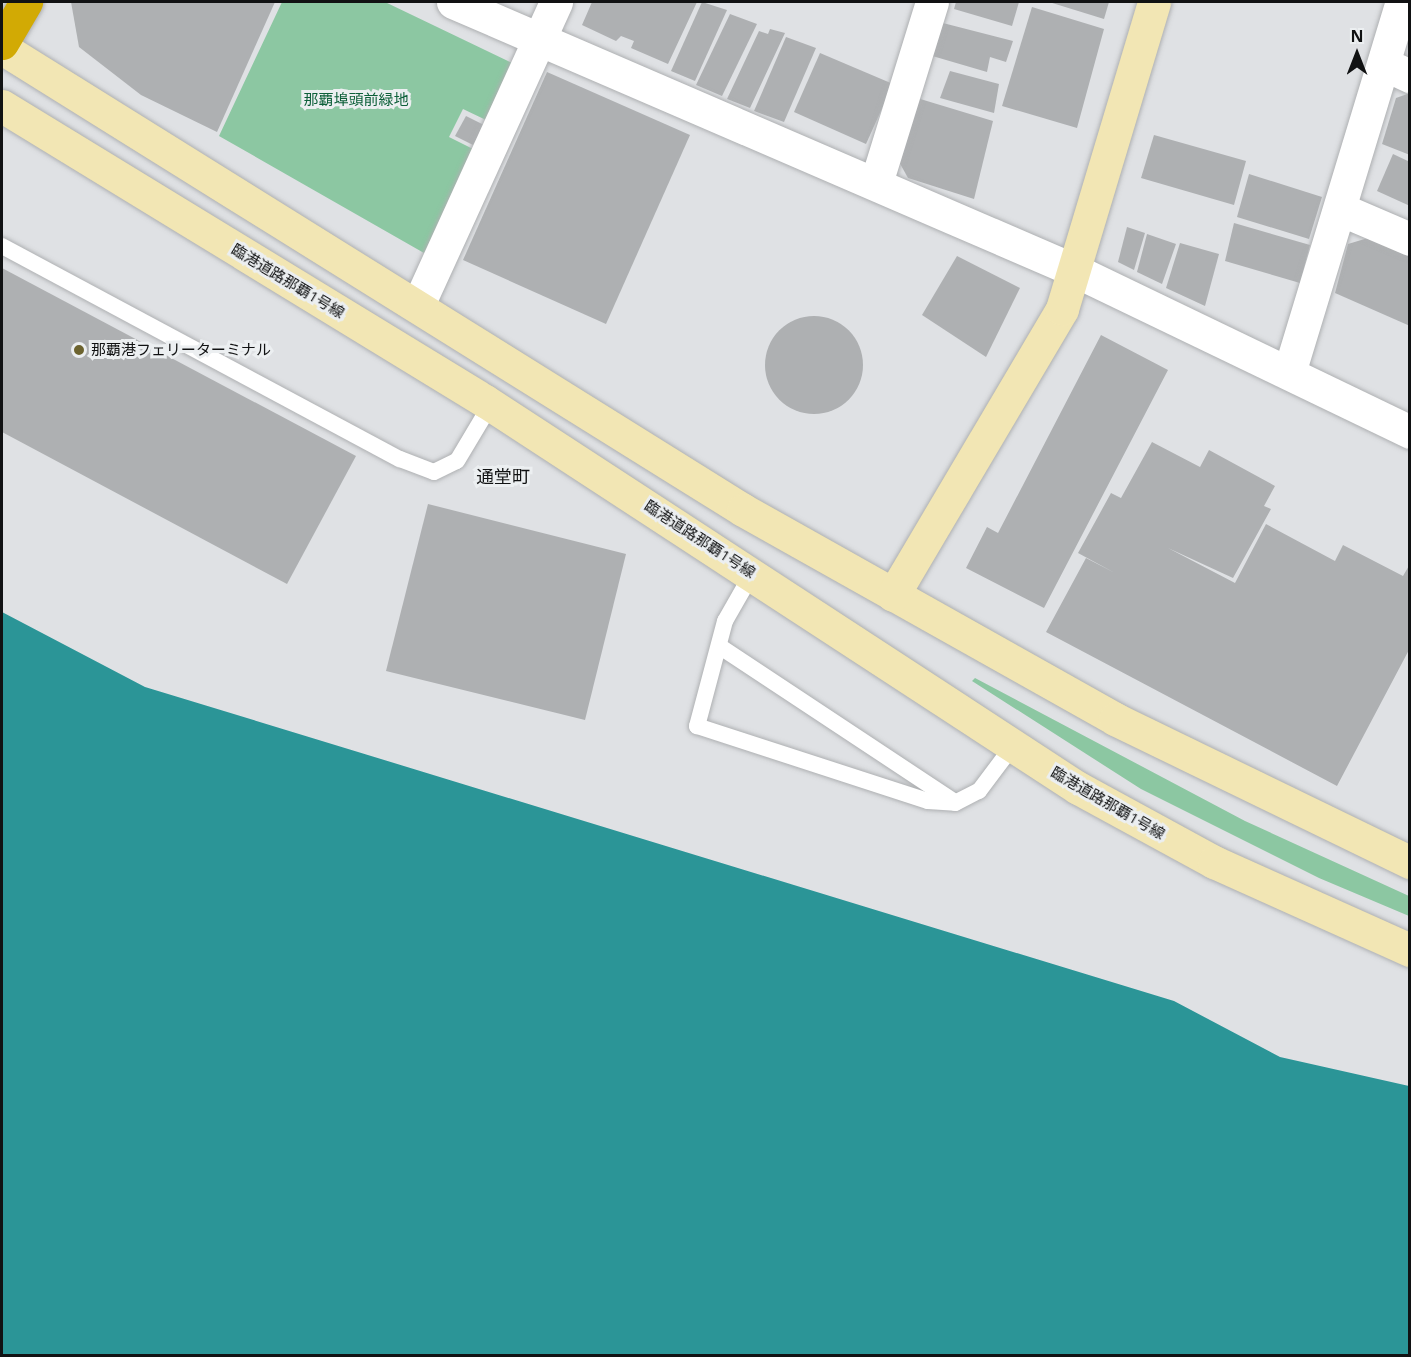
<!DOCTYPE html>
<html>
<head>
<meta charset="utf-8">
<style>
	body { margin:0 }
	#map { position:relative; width:1411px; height:1357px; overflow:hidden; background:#dfe1e4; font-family:"Open Sans","Noto Sans JP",sans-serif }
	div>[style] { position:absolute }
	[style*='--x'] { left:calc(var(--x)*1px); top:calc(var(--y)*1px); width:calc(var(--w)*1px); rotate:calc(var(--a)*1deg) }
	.green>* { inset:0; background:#8cc7a2 }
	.water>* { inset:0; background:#2b9597 }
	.building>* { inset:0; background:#aeb0b2 }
	.round { border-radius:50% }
	.roads { filter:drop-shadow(0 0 2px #aeb0b2) drop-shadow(0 0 2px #aeb0b2) }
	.lane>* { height:16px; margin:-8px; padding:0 8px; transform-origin:8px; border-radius:8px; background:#fff }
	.street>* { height:33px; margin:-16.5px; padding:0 16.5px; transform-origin:16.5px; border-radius:16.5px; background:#fff }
	.secondary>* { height:33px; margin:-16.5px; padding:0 16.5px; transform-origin:16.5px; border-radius:16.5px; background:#f2e6b4 }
	.highway>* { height:33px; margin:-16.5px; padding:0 16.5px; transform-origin:16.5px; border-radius:16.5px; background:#d2aa04 }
	.dots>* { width:16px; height:16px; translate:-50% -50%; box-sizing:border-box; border:3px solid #eceff1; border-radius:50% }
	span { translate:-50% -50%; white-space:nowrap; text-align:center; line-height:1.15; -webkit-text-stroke:6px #eceff1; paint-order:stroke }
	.park-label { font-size:15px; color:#0e603a }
	.street-label { font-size:15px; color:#111213 }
	.poi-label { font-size:15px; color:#111213 }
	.left { translate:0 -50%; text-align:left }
	.quarter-label { font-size:18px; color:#111213 }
	.frame { position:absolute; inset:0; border:3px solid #111213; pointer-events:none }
	.north { position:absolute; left:1327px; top:24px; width:60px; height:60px; -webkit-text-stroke:4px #eceff1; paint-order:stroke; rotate:0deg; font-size:16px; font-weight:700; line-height:24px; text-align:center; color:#111213 }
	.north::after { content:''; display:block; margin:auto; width:21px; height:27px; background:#111213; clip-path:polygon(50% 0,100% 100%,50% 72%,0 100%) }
</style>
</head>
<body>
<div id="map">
	<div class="green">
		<div style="clip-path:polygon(282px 2px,385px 2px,514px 64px,486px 120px,463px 109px,449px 137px,475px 150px,424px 253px,219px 136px)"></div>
		<div style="clip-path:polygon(975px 678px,1245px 821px,1409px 896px,1409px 916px,1319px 878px,1141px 789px,972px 681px)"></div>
	</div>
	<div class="water">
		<div style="clip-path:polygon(2px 612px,145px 687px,1174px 1001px,1280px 1057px,1409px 1086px,1409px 1355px,2px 1355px)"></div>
	</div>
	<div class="building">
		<div style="clip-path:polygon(71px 2px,275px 2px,217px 132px,141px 95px,79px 47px)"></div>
		<div style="clip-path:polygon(592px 2px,697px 2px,668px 64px,631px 48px,634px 41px,621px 36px,616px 41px,582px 25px)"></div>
		<div style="clip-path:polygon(702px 2px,727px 10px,695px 81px,671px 71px)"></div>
		<div style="clip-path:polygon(956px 2px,1019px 2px,1012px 26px,954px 9px)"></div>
		<div style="clip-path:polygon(1049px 2px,1109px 2px,1104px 19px)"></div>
		<div style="clip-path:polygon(1032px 7px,1104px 29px,1077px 128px,1002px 106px)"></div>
		<div style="clip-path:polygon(730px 14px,757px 24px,722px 96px,696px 85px)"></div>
		<div style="clip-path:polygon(939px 22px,1013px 41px,1006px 62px,990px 57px,987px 72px,929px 55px)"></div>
		<div style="clip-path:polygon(770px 29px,785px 33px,750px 108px,727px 99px,759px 31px,768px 34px)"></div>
		<div style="clip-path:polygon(786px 37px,816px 48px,784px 122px,754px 111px)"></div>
		<div style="clip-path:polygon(820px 53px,893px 84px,866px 144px,794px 112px)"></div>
		<div style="clip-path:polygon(950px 71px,999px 84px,994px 113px,940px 98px)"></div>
		<div style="clip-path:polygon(547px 72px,690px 135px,606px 324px,463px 260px)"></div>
		<div style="clip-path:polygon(1410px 93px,1410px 155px,1382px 144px,1396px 98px)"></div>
		<div style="clip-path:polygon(917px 98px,993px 121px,974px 199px,908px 178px,898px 160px)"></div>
		<div style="clip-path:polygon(466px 116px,484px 125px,473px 145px,455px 136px)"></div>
		<div style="clip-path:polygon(1154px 135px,1246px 161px,1234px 205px,1141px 178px)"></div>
		<div style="clip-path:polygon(1393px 154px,1410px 162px,1410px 206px,1377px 191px)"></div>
		<div style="clip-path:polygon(1249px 174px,1322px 197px,1309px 239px,1237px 217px)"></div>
		<div style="clip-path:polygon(1234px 223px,1310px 245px,1300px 283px,1225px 261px)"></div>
		<div style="clip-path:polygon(1127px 227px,1145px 233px,1134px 270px,1118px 262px)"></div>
		<div style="clip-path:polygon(1147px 234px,1176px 244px,1162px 284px,1137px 272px)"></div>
		<div style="clip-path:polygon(1368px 238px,1410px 257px,1410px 326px,1335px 293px,1348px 244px)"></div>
		<div style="clip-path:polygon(1180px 243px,1219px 254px,1205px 306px,1166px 288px)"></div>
		<div style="clip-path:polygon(957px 256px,1020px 288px,986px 357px,922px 315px)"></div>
		<div style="clip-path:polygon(2px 268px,356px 456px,287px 584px,2px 432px)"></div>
		<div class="round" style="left:765px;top:316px;width:98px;height:98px"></div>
		<div style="clip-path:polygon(1101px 335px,1168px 370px,1044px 608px,966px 568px,987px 527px,998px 533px)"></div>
		<div style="clip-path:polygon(1152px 442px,1200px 467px,1209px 450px,1275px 486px,1264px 506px,1271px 509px,1233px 578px,1168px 548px,1235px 583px,1266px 524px,1335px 561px,1343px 545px,1403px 576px,1410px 564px,1410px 648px,1337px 786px,1046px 632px,1086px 558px,1115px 573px,1078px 553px,1111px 493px,1121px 498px)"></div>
		<div style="clip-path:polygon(428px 504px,626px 554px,585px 720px,386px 671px)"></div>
	</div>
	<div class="roads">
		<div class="lane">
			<div style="--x:2;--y:246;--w:451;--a:28.2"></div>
			<div style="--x:400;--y:459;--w:36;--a:21"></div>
			<div style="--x:434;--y:472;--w:25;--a:-26"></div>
			<div style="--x:457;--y:461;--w:66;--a:-59.2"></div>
			<div style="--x:753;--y:572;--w:56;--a:119.7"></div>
			<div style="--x:725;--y:621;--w:109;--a:104.9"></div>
			<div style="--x:697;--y:726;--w:243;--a:18"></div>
			<div style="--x:928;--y:801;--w:27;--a:4"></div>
			<div style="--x:955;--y:803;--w:27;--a:-27"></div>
			<div style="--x:979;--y:791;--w:55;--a:-53.1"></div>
			<div style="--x:719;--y:646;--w:283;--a:33.5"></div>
		</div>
		<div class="street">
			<div style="--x:453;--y:2;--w:679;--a:23.35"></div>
			<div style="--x:1076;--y:271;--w:371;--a:25.7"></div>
			<div style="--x:1384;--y:64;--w:29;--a:25"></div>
			<div style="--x:876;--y:183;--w:189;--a:-72.8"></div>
			<div style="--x:1340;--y:209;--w:76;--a:23.2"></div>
			<div style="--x:418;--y:305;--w:333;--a:-65.5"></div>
			<div style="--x:1289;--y:373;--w:388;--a:-73.1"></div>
		</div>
		<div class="secondary">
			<div style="--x:2;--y:48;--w:873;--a:31.94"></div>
			<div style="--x:743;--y:510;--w:427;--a:29.3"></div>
			<div style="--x:1115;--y:719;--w:328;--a:25.9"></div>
			<div style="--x:2;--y:106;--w:566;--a:31.42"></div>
			<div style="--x:485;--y:401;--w:708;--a:33.13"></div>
			<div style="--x:1078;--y:788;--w:155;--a:28.6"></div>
			<div style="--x:1214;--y:862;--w:215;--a:24.2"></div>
			<div style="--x:893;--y:595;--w:332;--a:-59.4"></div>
			<div style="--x:1062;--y:309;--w:320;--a:-73.3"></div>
		</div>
		<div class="highway">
			<div style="--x:2;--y:43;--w:48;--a:-59.7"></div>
		</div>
	</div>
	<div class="dots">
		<div style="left:79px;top:350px;background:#6c632f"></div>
	</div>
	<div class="park-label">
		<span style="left:356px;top:100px">那覇埠頭前緑地</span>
	</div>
	<div class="street-label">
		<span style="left:288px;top:281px;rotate:31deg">臨港道路那覇1号線</span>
		<span style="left:700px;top:539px;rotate:33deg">臨港道路那覇1号線</span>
		<span style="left:1108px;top:803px;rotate:30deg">臨港道路那覇1号線</span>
	</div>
	<div class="poi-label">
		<span class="left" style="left:91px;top:350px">那覇港フェリーターミナル</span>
	</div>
	<div class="quarter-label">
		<span style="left:503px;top:476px">通堂町</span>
	</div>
	<div class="frame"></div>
	<div class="north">N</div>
</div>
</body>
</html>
